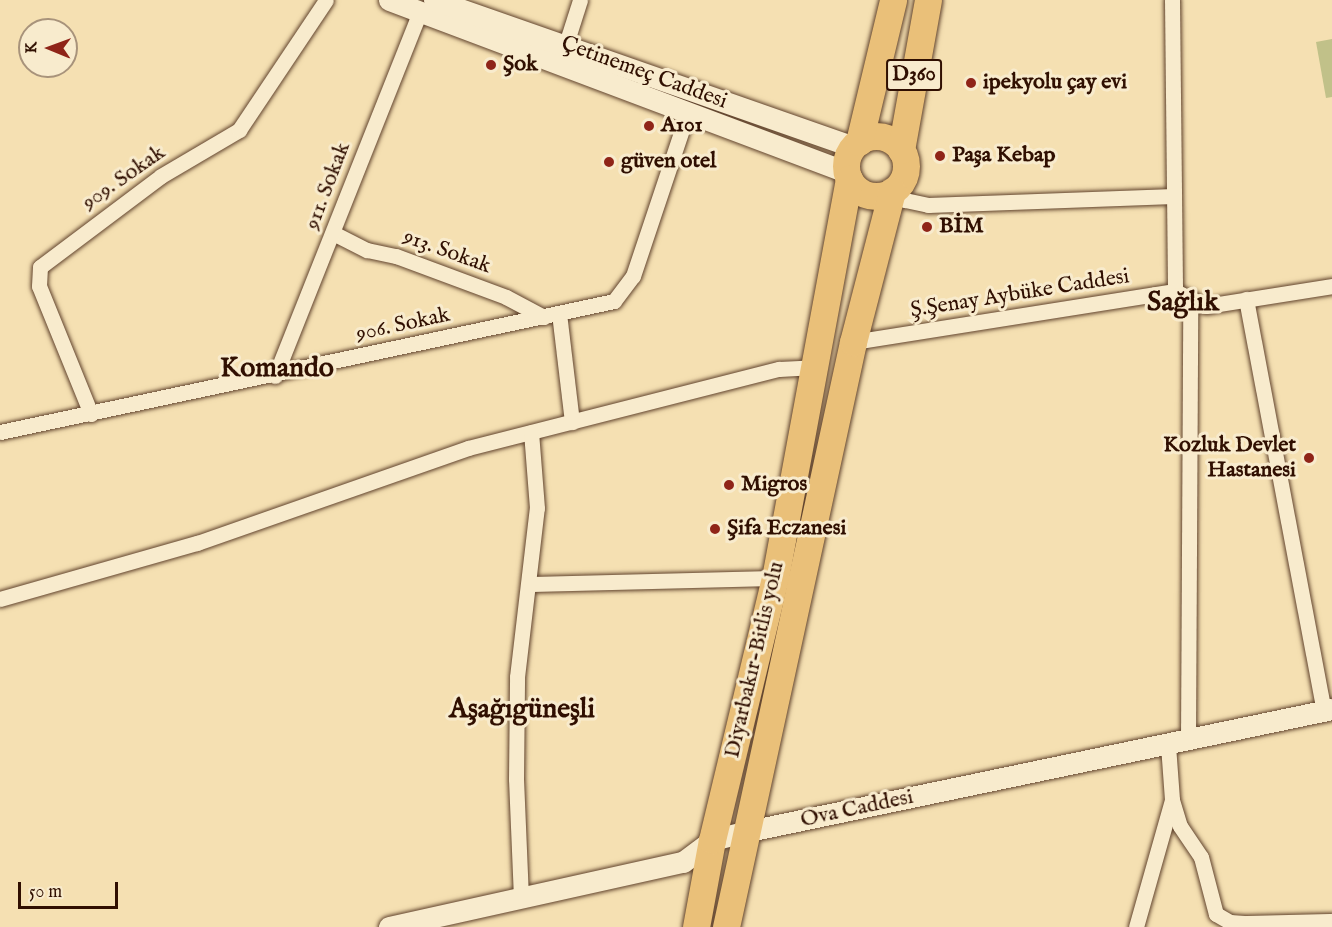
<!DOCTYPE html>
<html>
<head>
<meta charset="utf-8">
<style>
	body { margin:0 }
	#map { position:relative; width:1332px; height:927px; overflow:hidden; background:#f5e0b2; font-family:"IM FELL English",serif }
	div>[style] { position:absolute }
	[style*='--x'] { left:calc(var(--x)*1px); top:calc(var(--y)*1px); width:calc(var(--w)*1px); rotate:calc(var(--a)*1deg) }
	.green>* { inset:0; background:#c1c189 }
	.roads { filter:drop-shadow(0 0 2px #61432d) drop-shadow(0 0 2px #61432d) }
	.street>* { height:15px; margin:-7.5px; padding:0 7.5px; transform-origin:7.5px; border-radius:7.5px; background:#f8ebcd }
	.secondary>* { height:21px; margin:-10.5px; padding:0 10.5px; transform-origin:10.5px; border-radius:10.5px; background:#f8ebcd }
	.highway>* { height:27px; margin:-13.5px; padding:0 13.5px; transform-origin:13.5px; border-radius:13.5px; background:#eac079 }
	.highway>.ring { margin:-13.5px; padding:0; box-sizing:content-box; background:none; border:27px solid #eac079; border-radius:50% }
	.dots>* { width:16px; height:16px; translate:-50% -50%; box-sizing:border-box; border:3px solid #f8ebcd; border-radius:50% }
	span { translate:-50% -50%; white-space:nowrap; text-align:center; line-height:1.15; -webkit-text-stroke:6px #f8ebcd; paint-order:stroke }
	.shield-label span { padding:2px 4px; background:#f8ebcd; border:2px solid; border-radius:4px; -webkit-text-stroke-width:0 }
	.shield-label { font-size:21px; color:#300f01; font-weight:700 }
	.poi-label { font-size:22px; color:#300f01; font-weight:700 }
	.left { translate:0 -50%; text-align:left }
	.right { translate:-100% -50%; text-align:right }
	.street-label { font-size:22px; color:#300f01 }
	.district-label { font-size:28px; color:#300f01; font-weight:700 }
	.north { position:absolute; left:18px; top:18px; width:60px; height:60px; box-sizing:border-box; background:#f8ebcd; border:2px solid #a8937b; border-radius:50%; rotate:271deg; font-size:16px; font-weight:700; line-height:24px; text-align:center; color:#300f01 }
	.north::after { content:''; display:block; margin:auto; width:21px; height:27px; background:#8f2418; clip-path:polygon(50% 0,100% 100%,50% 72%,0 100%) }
	.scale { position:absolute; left:18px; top:882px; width:100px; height:27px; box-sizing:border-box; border:3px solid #300f01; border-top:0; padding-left:8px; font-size:18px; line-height:21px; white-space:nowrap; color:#300f01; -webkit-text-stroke:4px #f8ebcd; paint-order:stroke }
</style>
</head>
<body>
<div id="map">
	<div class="green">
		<div style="clip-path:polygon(1332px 39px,1332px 97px,1326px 98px,1316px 42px)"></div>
	</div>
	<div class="roads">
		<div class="street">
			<div style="--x:1172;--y:0;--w:291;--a:89.4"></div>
			<div style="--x:566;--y:44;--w:46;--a:-72.3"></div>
			<div style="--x:892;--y:191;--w:16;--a:35"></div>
			<div style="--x:905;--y:200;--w:24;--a:12"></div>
			<div style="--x:928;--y:205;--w:246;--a:-2.1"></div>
			<div style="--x:333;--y:233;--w:38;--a:27"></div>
			<div style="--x:367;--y:250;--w:30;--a:12"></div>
			<div style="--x:396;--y:256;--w:117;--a:20.4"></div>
			<div style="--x:506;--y:297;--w:43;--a:27.8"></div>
			<div style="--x:1246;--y:299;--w:419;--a:79.3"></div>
			<div style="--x:559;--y:313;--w:110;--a:83.2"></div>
			<div style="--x:853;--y:342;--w:326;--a:-9"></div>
			<div style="--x:1175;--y:291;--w:34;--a:26"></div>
			<div style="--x:1206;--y:306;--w:128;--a:-9"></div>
			<div style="--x:275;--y:376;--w:392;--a:-68.3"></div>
			<div style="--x:91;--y:414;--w:138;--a:-112.1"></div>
			<div style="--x:39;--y:286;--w:19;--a:-87"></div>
			<div style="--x:40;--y:267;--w:151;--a:-36.9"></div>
			<div style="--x:161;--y:176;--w:91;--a:-30.5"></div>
			<div style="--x:239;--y:130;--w:156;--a:-56.2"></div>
			<div style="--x:0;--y:432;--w:628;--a:-12.04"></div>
			<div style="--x:614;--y:301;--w:31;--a:-53"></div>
			<div style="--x:633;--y:276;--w:173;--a:-71.5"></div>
			<div style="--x:529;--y:584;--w:246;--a:-1.4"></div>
			<div style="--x:0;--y:599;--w:205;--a:-15.9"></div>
			<div style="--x:197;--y:543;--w:287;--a:-19.3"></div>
			<div style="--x:468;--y:448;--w:321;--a:-14.3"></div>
			<div style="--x:779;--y:369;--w:36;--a:-3"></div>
			<div style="--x:1188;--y:741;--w:444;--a:-89.7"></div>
			<div style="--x:1168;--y:745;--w:55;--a:85.8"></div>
			<div style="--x:1172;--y:800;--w:27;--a:73"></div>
			<div style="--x:1180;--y:826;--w:37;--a:56"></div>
			<div style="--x:1201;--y:857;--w:59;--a:75.3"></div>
			<div style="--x:1216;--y:914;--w:16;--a:30"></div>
			<div style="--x:1230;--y:922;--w:14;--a:4"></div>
			<div style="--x:1244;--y:923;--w:88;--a:-1.3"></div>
			<div style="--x:521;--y:898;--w:119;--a:-92.4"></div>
			<div style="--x:516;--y:779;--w:102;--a:-89.4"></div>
			<div style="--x:517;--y:677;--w:170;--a:-83.3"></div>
			<div style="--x:537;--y:508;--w:76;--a:-94.5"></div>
			<div style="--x:1136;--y:927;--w:132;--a:-74.2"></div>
		</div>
		<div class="secondary">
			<div style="--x:389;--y:0;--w:489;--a:20.6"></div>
			<div style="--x:434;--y:0;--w:444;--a:19.3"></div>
			<div style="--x:389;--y:927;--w:301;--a:-12.5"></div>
			<div style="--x:683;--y:862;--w:36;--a:-37"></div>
			<div style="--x:712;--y:840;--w:33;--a:-14"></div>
			<div style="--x:744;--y:832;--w:601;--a:-11.81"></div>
		</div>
		<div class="highway">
			<div class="ring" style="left:846px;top:136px;width:33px;height:33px"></div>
			<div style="--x:859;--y:142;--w:146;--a:-76.5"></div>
			<div style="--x:901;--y:150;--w:152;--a:-79.8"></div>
			<div style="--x:696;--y:927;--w:88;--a:-79.6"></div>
			<div style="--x:712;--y:840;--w:269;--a:-76.5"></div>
			<div style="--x:775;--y:578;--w:406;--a:-79.5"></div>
			<div style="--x:726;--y:927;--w:599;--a:-77.75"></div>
			<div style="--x:853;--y:342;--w:156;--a:-75.5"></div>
		</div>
	</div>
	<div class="dots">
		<div style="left:491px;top:65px;background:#8f2418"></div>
		<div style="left:971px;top:83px;background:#8f2418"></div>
		<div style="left:649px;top:126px;background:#8f2418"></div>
		<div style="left:940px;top:156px;background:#8f2418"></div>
		<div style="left:609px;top:162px;background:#8f2418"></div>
		<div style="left:927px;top:227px;background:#8f2418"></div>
		<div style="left:1309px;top:458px;background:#8f2418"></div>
		<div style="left:729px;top:485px;background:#8f2418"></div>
		<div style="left:715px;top:529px;background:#8f2418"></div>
	</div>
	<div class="shield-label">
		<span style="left:914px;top:75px">D360</span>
	</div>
	<div class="poi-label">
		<span class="left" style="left:503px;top:65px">Şok</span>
		<span class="left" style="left:983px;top:83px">ipekyolu çay evi</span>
		<span class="left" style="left:661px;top:126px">A101</span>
		<span class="left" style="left:952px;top:156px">Paşa Kebap</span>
		<span class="left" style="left:621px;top:162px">güven otel</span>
		<span class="left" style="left:939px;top:227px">BİM</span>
		<span class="right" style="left:1296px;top:458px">Kozluk Devlet<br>Hastanesi</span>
		<span class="left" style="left:741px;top:485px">Migros</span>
		<span class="left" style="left:727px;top:529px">Şifa Eczanesi</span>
	</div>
	<div class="street-label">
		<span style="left:644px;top:73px;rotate:20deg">Çetinemeç Caddesi</span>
		<span style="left:124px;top:178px;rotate:-35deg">909. Sokak</span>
		<span style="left:328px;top:186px;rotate:-69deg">911. Sokak</span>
		<span style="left:447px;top:252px;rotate:20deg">913. Sokak</span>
		<span style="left:1020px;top:294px;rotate:-9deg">Ş.Şenay Aybüke Caddesi</span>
		<span style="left:403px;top:325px;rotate:-12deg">906. Sokak</span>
		<span style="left:755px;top:660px;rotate:-77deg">Diyarbakır-Bitlis yolu</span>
		<span style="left:857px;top:809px;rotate:-12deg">Ova Caddesi</span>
	</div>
	<div class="district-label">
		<span style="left:1183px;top:303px">Sağlık</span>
		<span style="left:277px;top:369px">Komando</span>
		<span style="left:522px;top:710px">Aşağıgüneşli</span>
	</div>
	<div class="north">K</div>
	<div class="scale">50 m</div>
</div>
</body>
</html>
